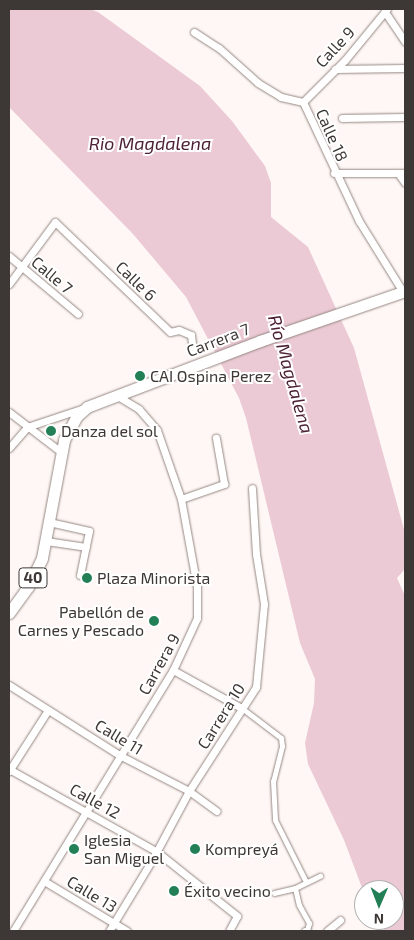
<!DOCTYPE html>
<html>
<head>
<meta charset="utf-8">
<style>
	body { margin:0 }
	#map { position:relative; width:414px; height:940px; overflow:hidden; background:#fef7f5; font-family:"Exo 2",sans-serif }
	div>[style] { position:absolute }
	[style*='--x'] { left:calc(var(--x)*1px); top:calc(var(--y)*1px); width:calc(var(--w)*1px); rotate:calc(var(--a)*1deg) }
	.water>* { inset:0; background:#ebcad6 }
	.roads { filter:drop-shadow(0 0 1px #958782) drop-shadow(0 0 1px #958782) }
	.pedestrian>* { height:5px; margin:-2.5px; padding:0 2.5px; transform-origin:2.5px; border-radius:2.5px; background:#fff }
	.minor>* { height:7px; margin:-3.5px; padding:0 3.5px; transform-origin:3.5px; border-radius:3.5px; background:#fff }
	.primary>* { height:11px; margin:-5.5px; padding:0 5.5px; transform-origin:5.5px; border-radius:5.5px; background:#fff }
	.dots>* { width:14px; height:14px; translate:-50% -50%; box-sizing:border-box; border:2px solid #fff; border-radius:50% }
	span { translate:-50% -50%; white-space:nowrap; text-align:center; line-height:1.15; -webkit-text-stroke:4px #fff; paint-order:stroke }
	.shield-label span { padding:1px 4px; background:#fff; border:1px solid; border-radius:4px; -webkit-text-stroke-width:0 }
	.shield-label { font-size:15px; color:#3d3735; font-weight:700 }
	.street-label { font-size:16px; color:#3d3735 }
	.poi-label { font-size:16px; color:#3d3735 }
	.left { translate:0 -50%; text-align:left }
	.right { translate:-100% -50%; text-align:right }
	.water-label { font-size:18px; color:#4d2135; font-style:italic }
	.frame { position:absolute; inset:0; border:10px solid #3d3735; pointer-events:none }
	.north { position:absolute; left:354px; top:880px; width:50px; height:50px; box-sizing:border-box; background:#fff; border:1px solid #b1afae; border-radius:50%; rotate:181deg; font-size:14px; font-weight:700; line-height:20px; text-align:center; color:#3d3735 }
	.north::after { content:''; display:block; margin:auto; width:18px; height:22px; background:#237f56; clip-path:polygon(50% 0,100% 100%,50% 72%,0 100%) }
</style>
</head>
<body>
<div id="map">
	<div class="water">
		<div style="clip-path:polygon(9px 9px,90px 9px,98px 12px,200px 86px,232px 121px,265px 166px,271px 183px,271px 217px,308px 247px,354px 348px,405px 533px,405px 569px,397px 578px,405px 596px,405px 931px,385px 931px,379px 920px,394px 920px,394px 890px,364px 890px,364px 893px,344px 840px,308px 764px,305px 743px,314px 703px,315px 679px,300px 643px,246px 418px,239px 398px,186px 297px,133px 234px,9px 107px)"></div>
	</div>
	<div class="roads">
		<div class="pedestrian">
			<div style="--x:243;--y:709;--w:48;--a:37.3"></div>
			<div style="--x:281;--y:738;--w:8;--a:83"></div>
			<div style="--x:282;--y:746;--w:36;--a:104"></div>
			<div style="--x:273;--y:781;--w:39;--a:87"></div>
			<div style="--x:275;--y:820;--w:69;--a:63.4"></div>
			<div style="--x:295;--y:888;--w:17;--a:77"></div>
			<div style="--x:299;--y:905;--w:21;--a:61"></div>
			<div style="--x:309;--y:923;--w:7;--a:106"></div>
			<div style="--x:274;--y:893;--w:22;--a:-13"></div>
			<div style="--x:295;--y:888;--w:28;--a:-26"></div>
		</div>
		<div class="minor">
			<div style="--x:385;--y:12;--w:36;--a:56"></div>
			<div style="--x:194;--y:32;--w:30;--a:33"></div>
			<div style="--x:219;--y:48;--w:52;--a:41.9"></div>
			<div style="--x:258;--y:83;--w:27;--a:31"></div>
			<div style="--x:281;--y:97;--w:23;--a:13"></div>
			<div style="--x:335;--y:69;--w:70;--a:-0.8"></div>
			<div style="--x:303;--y:102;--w:132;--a:64.8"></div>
			<div style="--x:359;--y:221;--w:84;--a:58.2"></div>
			<div style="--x:303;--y:102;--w:59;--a:-45"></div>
			<div style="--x:345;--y:60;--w:66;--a:-50.5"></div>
			<div style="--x:342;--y:118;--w:63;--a:-0.9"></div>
			<div style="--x:334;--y:173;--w:71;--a:0"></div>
			<div style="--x:398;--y:173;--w:12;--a:55"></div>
			<div style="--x:9;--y:256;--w:90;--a:40"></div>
			<div style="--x:9;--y:284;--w:77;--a:-53.4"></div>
			<div style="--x:55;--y:222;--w:159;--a:43.7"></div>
			<div style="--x:170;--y:332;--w:9;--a:-13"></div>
			<div style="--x:179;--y:330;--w:13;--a:23"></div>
			<div style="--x:191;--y:335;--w:16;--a:83"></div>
			<div style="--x:9;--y:412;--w:66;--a:37.6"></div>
			<div style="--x:9;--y:448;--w:28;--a:-49"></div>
			<div style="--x:27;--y:427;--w:57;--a:-18.4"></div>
			<div style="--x:181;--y:499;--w:46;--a:-19.2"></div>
			<div style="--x:224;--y:484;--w:47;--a:-99.9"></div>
			<div style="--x:49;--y:522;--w:41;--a:12.7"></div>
			<div style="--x:89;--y:531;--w:45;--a:101.6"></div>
			<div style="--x:46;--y:541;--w:40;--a:8.5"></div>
			<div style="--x:173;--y:670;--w:80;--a:29.1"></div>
			<div style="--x:9;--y:685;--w:133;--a:32.4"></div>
			<div style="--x:121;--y:756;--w:76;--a:27.2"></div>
			<div style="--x:189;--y:791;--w:34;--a:36"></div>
			<div style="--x:9;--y:769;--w:168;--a:29.2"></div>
			<div style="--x:156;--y:851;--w:104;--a:38.7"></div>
			<div style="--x:237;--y:916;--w:17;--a:118"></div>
			<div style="--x:9;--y:771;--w:72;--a:-57.4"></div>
			<div style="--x:44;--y:881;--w:97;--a:31.1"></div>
			<div style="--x:13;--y:931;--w:306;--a:-58.5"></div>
			<div style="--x:173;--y:670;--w:57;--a:-65.2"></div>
			<div style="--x:197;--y:618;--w:31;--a:-90"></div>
			<div style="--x:197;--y:587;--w:89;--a:-100.3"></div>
			<div style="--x:181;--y:499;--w:73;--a:-109.2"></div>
			<div style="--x:157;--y:430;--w:28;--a:-131"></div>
			<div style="--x:139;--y:409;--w:26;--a:-149"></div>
			<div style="--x:109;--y:931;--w:83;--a:-58.8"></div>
			<div style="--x:152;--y:860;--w:78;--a:-61.8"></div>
			<div style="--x:189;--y:791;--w:124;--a:-57.2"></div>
			<div style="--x:256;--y:687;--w:83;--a:-84.5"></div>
			<div style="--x:264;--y:604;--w:51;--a:-99.1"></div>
			<div style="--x:256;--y:554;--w:66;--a:-93.5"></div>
			<div style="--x:305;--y:931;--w:2;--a:0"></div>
			<div style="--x:327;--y:931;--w:17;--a:-40"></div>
		</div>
		<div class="primary">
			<div style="--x:9;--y:613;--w:32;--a:-54"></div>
			<div style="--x:28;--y:587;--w:32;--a:-64"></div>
			<div style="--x:42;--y:558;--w:120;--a:-79.4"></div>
			<div style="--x:64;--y:440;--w:26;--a:-62"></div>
			<div style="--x:76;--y:417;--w:15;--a:-42"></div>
			<div style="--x:87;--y:407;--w:185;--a:-20.9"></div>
			<div style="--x:260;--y:341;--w:153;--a:-19"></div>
		</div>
	</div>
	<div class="dots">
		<div style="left:140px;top:376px;background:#237f56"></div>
		<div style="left:51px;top:431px;background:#237f56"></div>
		<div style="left:87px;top:578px;background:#237f56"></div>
		<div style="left:154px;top:621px;background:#237f56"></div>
		<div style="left:74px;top:849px;background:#237f56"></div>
		<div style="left:195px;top:849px;background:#237f56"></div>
		<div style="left:174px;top:891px;background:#237f56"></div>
	</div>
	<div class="shield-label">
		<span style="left:33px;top:578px">40</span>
	</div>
	<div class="street-label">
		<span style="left:335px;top:47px;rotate:-47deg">Calle 9</span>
		<span style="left:332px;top:135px;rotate:66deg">Calle 18</span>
		<span style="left:52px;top:275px;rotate:40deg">Calle 7</span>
		<span style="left:136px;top:281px;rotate:44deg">Calle 6</span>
		<span style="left:218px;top:340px;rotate:-21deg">Carrera 7</span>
		<span style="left:159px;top:664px;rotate:-61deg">Carrera 9</span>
		<span style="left:221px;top:716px;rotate:-58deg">Carrera 10</span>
		<span style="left:119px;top:737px;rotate:31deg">Calle 11</span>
		<span style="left:95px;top:801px;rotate:29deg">Calle 12</span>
		<span style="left:92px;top:894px;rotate:31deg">Calle 13</span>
	</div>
	<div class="poi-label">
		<span class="left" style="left:150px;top:376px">CAI Ospina Perez</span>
		<span class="left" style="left:61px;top:431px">Danza del sol</span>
		<span class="left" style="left:97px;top:578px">Plaza Minorista</span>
		<span class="right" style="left:144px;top:621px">Pabellón de<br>Carnes y Pescado</span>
		<span class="left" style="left:84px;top:849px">Iglesia<br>San Miguel</span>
		<span class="left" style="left:205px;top:849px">Kompreyá</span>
		<span class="left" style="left:184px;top:891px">Éxito vecino</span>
	</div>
	<div class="water-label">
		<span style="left:150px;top:143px">Rio Magdalena</span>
		<span style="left:291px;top:374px;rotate:74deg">Río Magdalena</span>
	</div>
	<div class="frame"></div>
	<div class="north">N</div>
</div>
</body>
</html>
